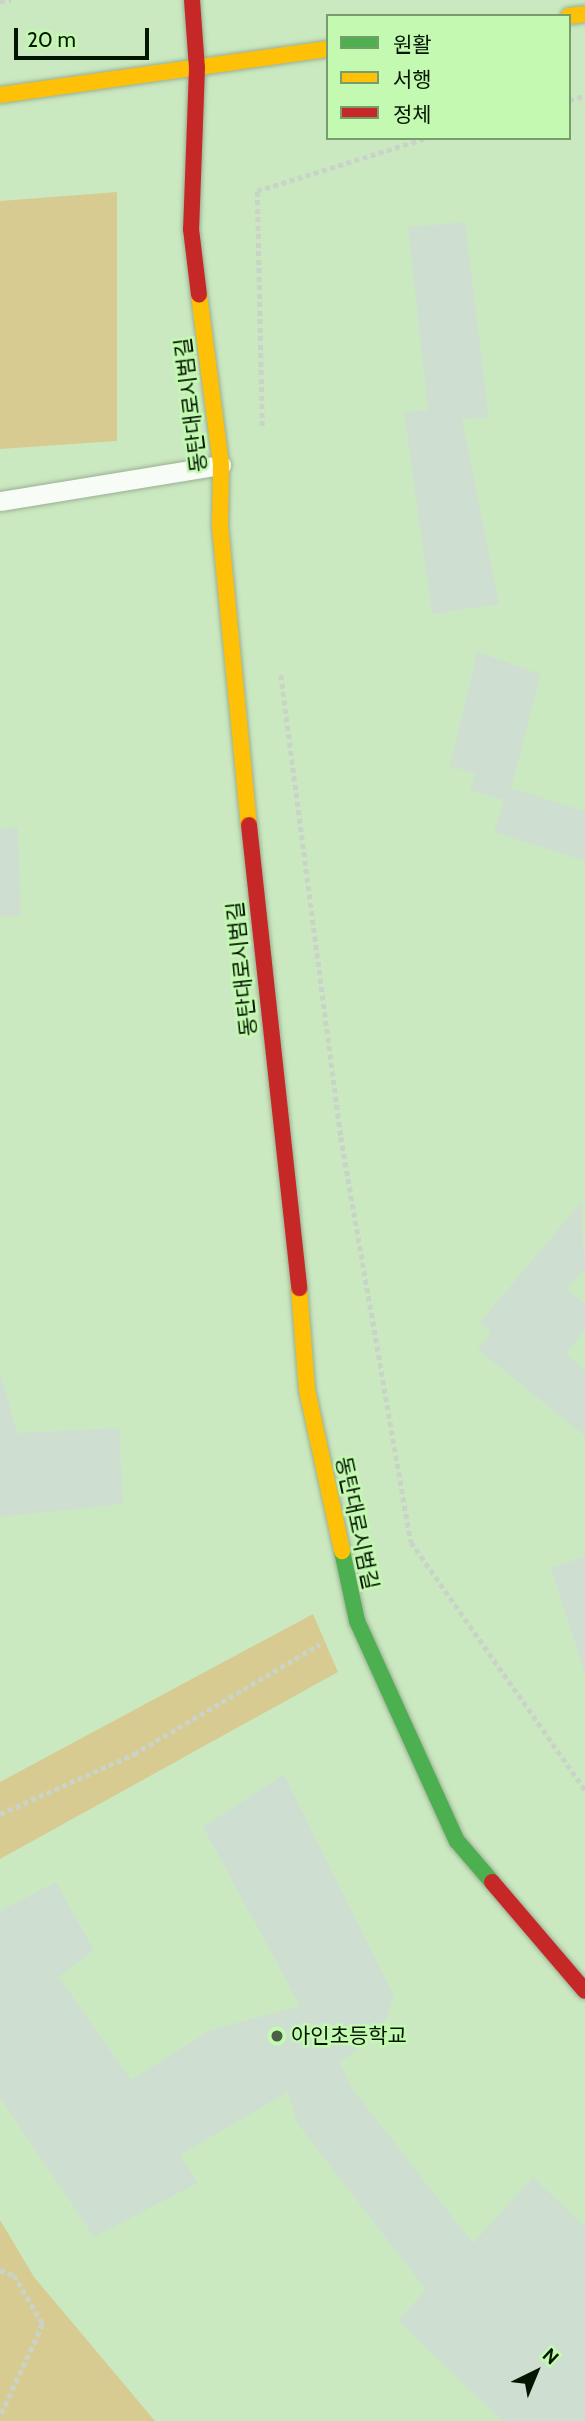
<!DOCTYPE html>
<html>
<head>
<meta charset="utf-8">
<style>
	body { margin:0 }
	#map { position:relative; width:585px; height:2421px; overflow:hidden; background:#cbe9c1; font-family:Cabin,"Noto Sans KR",sans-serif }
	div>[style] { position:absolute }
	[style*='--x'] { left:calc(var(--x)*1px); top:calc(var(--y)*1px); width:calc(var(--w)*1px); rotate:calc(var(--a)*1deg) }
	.green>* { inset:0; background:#d7cb91 }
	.building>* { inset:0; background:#cedfd1 }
	.path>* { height:4.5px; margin-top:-2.25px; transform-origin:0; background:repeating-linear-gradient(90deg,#c9d3c7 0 5px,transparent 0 8.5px) }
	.roads { filter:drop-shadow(0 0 2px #9ab092) drop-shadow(0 0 2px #9ab092) }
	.lane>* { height:19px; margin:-9.5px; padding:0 9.5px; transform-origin:9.5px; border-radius:9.5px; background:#f7fcf6 }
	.fast>* { height:16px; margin:-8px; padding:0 8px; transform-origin:8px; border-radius:8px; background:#4caf50 }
	.slow>* { height:16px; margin:-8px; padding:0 8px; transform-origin:8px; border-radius:8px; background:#ffc107 }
	.jam>* { height:16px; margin:-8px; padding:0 8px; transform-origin:8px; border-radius:8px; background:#c62828 }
	.dots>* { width:19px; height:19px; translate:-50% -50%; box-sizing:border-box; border:4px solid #c3f9b1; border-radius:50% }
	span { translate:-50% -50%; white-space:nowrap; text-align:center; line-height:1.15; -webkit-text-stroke:5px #c3f9b1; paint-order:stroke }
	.street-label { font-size:21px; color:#041600 }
	.poi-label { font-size:21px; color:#041600 }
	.left { translate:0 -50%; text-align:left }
	.legend { position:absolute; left:326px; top:14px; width:245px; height:126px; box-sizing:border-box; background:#c3f9b1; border:2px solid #779e6a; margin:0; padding:9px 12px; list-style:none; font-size:21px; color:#041600 }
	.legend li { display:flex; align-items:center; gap:14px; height:35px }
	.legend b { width:35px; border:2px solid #779e6a }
	.north { position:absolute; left:501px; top:2337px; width:70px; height:70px; -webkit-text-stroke:5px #c3f9b1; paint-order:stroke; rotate:43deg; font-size:19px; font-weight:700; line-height:28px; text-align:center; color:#041600 }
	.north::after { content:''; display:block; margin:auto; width:24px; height:32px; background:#041600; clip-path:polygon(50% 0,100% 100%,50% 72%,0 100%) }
	.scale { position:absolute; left:14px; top:28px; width:135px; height:32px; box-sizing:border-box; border:4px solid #041600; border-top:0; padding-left:9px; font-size:21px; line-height:24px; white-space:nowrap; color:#041600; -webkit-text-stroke:5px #c3f9b1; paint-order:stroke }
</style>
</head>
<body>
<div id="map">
	<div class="green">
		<div style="clip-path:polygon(117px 192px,117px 441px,0 449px,0 201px)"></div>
		<div style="clip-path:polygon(313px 1614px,338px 1672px,0 1859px,0 1782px)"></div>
		<div style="clip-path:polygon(0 2220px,34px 2277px,155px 2421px,0 2421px)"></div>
	</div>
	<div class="building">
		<div style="clip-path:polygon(465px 222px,489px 418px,462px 419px,499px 604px,432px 614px,404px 412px,428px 410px,408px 227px)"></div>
		<div style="clip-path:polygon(477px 652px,541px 674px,511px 788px,585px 811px,585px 861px,494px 832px,504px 800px,470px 790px,475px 774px,450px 766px)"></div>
		<div style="clip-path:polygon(18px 827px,21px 916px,0 917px,0 829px)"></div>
		<div style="clip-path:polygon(581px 1202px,585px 1269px,567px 1289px,585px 1304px,585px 1329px,566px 1354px,585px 1371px,585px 1436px,477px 1349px,491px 1333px,480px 1322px)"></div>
		<div style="clip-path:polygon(0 1371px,17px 1433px,119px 1428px,123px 1504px,0 1517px)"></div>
		<div style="clip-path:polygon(585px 1556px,585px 1670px,584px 1671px,551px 1568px)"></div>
		<div style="clip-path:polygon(284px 1774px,394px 1996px,382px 2032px,340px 2062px,351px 2087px,473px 2243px,533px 2177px,585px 2227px,585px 2421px,502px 2421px,397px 2320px,426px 2290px,297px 2123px,288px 2092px,180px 2155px,198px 2183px,94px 2237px,0 2098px,0 1911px,56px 1882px,94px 1950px,59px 1977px,131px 2080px,210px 2030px,300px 2006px,203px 1827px)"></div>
	</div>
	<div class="path">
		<div style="--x:0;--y:1;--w:11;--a:-5"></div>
		<div style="--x:569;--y:100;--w:16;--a:-14"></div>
		<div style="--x:262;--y:426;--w:235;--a:-91.2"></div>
		<div style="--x:257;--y:191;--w:177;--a:-17.4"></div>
		<div style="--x:281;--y:675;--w:466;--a:82.6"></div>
		<div style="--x:341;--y:1137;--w:411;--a:80.2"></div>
		<div style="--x:411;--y:1542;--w:303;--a:54.9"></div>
		<div style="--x:0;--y:1814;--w:147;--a:-24.1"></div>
		<div style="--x:134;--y:1754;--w:216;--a:-30.6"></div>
		<div style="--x:0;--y:2270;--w:15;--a:20"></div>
		<div style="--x:14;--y:2275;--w:57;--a:59.4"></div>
		<div style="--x:43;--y:2324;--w:102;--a:114.8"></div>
	</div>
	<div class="roads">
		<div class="lane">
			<div style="--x:0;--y:501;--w:224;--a:-9.3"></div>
		</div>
		<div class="fast">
			<div style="--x:342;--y:1551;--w:72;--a:77.9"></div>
			<div style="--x:357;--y:1621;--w:242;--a:65.6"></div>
			<div style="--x:457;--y:1841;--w:54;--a:49.5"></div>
		</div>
		<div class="slow">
			<div style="--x:569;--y:16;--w:16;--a:-7"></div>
			<div style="--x:0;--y:95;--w:331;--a:-8"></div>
			<div style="--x:199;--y:295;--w:171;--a:82.6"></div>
			<div style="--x:221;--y:465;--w:61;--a:90.9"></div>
			<div style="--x:220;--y:526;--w:300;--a:84.5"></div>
			<div style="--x:299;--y:1288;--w:102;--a:85.5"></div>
			<div style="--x:307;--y:1390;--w:165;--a:77.7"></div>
		</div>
		<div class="jam">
			<div style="--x:192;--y:0;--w:68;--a:85.8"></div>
			<div style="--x:197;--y:68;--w:161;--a:92.1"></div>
			<div style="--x:191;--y:229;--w:66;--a:83.1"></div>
			<div style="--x:249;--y:825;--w:466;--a:83.8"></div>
			<div style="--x:492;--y:1882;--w:143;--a:49.5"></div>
		</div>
	</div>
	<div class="dots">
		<div style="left:277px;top:2036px;background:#4a6044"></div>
	</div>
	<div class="street-label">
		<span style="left:191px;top:405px;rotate:-97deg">동탄대로시범길</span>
		<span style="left:242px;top:969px;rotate:-96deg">동탄대로시범길</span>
		<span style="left:357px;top:1523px;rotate:78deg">동탄대로시범길</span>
	</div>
	<div class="poi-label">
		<span class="left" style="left:291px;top:2036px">아인초등학교</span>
	</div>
	<ul class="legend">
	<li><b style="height:9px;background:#4caf50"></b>원활</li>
	<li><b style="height:9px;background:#ffc107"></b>서행</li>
	<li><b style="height:9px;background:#c62828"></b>정체</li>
	</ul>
	<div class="north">N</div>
	<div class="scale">20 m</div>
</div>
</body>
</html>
